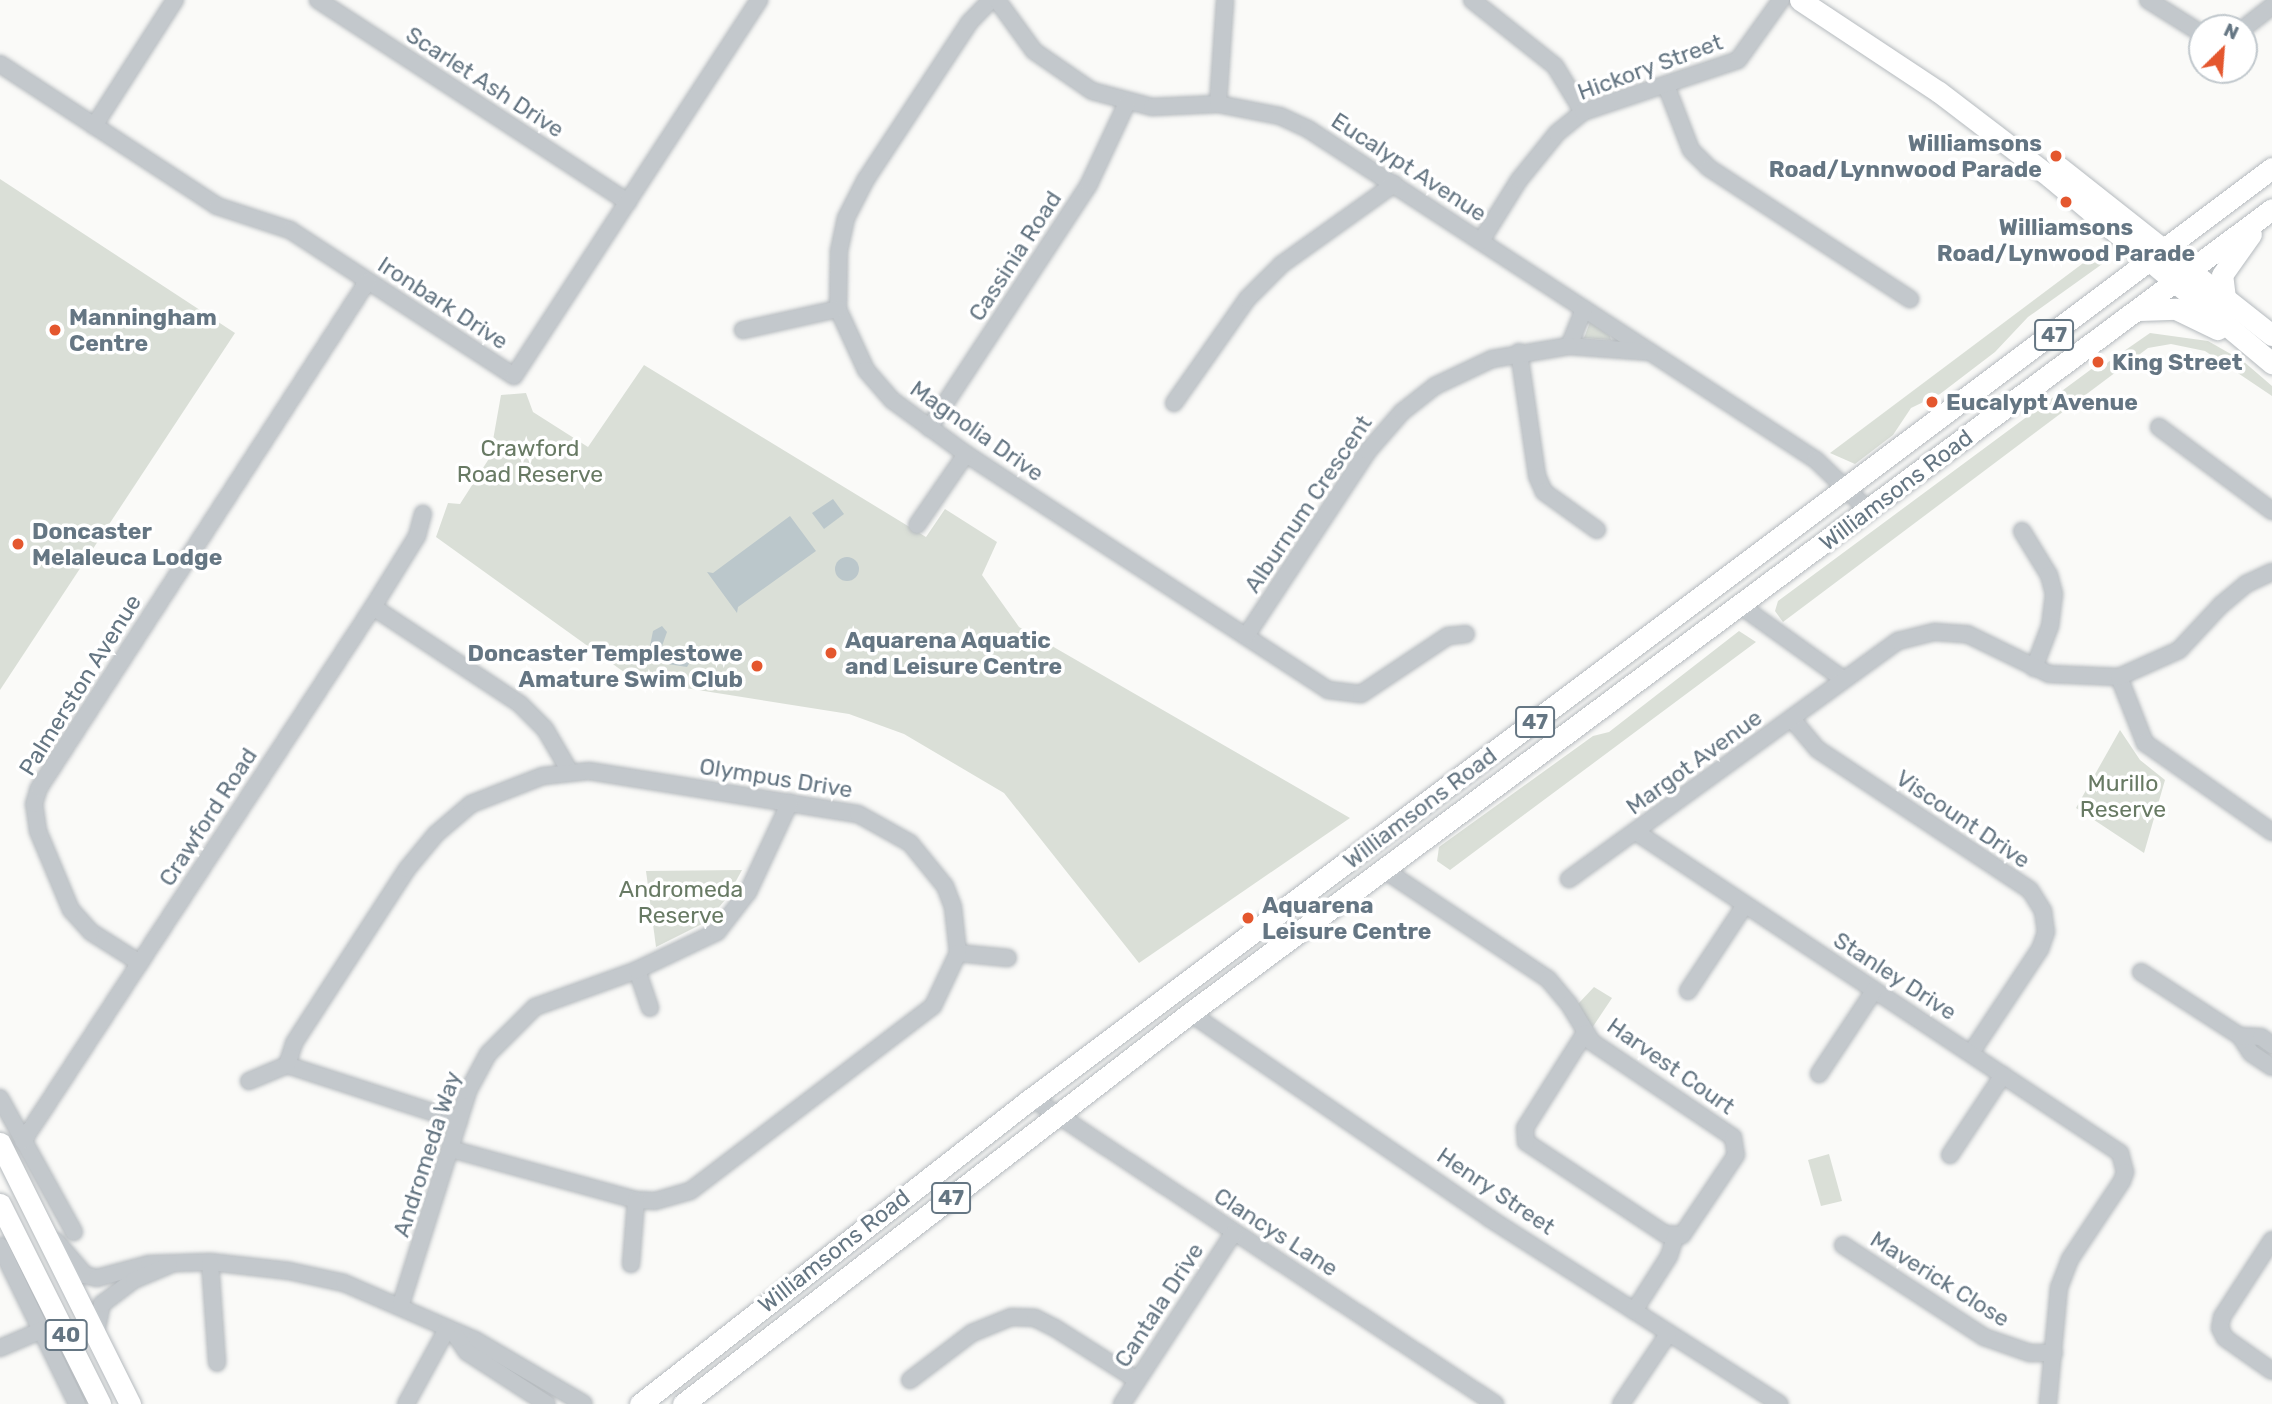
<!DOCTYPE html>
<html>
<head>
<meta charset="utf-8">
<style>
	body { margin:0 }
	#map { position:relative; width:2272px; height:1404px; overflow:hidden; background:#fafaf8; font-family:Rubik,sans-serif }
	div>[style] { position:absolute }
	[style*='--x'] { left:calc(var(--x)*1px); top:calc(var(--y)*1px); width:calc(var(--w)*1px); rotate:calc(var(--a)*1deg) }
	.green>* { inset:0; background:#dadfd7 }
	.water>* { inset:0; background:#bbc7cb }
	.round { border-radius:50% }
	.roads { filter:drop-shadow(0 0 2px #b5babe) drop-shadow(0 0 2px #b5babe) }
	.minor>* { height:16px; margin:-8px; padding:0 8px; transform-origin:8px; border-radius:8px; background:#c3c8cc }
	.major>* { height:21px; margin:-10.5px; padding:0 10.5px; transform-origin:10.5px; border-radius:10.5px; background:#fff }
	.dots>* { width:19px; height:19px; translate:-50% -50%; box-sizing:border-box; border:4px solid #fff; border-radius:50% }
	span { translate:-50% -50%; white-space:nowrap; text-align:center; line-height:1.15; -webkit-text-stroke:7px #fff; paint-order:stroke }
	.shield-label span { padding:2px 5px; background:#fff; border:2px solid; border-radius:5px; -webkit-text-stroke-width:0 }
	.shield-label { font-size:21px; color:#657683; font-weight:700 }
	.street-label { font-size:23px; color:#657683 }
	.poi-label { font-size:23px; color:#657683; font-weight:700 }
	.right { translate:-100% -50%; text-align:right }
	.left { translate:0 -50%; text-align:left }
	.park-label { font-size:23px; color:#687a64 }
	.north { position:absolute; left:2188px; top:14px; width:70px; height:70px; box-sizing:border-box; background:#fff; border:2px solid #c1c8cd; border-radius:50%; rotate:25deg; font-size:19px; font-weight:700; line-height:28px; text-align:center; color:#657683 }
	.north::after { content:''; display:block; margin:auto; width:24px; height:32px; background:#e4572e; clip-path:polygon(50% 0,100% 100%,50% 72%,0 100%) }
</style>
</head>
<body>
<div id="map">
	<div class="green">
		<div style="clip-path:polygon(0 179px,235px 333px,0 690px)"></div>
		<div style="clip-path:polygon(2098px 252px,2105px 262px,2028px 317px,1995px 352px,1940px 394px,1911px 408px,1893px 435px,1855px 464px,1830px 453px)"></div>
		<div style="clip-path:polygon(1590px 322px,1610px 336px,1611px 340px,1584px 338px)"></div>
		<div style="clip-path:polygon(2150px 333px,2208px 341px,2243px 361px,2272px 386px,2272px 396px,2205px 351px,2171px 344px,2148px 348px,1783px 622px,1775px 611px,1778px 601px,2101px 362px,2104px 365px)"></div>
		<div style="clip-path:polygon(644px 365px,926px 537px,945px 509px,997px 542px,982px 575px,1019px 627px,1350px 818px,1139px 963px,1004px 793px,904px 734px,849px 714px,635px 680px,436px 537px,448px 503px,460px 504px,490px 457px,501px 395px,526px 393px,533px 412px,588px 447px)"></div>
		<div style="clip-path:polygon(1739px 631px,1756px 642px,1450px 870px,1437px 861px,1439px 847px,1593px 736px,1609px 732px)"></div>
		<div style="clip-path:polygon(2120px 730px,2140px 760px,2165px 780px,2144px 853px,2076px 808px)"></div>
		<div style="clip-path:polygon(742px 870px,726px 899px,706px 922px,656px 947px,646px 871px)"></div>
		<div style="clip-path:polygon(1594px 987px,1612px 998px,1592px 1028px,1578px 1004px)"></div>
		<div style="clip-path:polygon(1829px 1154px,1842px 1201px,1821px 1206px,1808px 1160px)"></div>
	</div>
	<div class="water">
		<div style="clip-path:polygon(833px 499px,844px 514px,824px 529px,812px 513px)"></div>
		<div style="clip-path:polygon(790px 516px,816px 551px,738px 607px,737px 613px,707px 572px,713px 573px)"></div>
		<div class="round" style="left:835px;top:557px;width:24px;height:24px"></div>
		<div style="clip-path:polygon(662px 626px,667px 632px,662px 646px,695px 654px,687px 667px,655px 662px,649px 651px,653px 631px)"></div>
	</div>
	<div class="roads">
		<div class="minor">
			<div style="--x:318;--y:0;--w:370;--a:33.1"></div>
			<div style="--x:991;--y:0;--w:32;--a:134"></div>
			<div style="--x:969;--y:23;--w:187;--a:123.4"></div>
			<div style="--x:866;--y:179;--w:44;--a:117.1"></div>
			<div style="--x:846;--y:218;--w:35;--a:102"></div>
			<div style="--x:839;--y:252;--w:57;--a:91"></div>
			<div style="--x:838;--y:309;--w:67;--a:65.3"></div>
			<div style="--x:866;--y:370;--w:40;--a:49"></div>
			<div style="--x:892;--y:400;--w:92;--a:36.1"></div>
			<div style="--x:966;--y:454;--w:432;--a:33.1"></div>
			<div style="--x:1328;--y:690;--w:33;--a:7"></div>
			<div style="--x:1361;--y:694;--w:105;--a:-33.7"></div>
			<div style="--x:1448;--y:636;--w:18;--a:-6"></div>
			<div style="--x:997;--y:0;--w:63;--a:54"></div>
			<div style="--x:1034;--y:51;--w:70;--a:34.6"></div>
			<div style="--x:1092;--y:91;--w:62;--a:14.9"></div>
			<div style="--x:1152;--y:107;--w:66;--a:-2.6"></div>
			<div style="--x:1218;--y:104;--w:63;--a:11"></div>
			<div style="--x:1280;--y:116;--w:31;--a:25"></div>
			<div style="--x:1308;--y:129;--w:606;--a:33.09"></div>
			<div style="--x:1816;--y:460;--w:74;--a:43.9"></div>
			<div style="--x:1472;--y:0;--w:106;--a:38.5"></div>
			<div style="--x:1555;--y:66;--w:54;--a:58.7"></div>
			<div style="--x:2148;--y:0;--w:64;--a:32.2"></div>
			<div style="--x:2244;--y:28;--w:36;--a:-38"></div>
			<div style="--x:0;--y:64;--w:259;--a:33.2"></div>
			<div style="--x:217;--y:206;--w:77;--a:18.2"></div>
			<div style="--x:290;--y:230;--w:267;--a:33.1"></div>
			<div style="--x:514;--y:376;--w:449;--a:-56.9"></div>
			<div style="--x:1667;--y:88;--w:66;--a:68.8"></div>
			<div style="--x:1691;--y:150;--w:25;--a:45"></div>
			<div style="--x:1709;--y:168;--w:240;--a:33.1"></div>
			<div style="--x:1218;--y:104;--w:104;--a:-86.1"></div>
			<div style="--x:94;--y:126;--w:150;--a:-57.3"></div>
			<div style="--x:1481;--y:241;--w:72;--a:-58.1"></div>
			<div style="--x:1519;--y:180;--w:60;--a:-51"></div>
			<div style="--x:1557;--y:133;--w:33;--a:-39"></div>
			<div style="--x:1583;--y:112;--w:163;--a:-18.5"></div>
			<div style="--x:1738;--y:60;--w:74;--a:-54.4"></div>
			<div style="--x:1584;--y:309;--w:40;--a:112"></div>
			<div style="--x:1569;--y:346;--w:81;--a:4.2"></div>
			<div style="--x:743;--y:330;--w:97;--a:-12.5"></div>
			<div style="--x:1519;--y:352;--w:125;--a:81.7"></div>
			<div style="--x:1537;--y:476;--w:17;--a:66"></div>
			<div style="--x:1544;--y:492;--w:65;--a:35.6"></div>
			<div style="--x:1174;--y:403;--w:127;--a:-54.9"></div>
			<div style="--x:1247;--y:299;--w:49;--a:-45"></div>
			<div style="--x:1282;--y:264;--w:138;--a:-35.5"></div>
			<div style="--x:2159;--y:427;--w:141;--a:36.6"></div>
			<div style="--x:929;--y:428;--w:292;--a:-56.7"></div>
			<div style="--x:1089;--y:184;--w:89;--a:-64.9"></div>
			<div style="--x:917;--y:525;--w:86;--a:-55.4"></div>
			<div style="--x:2022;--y:531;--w:52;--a:58.5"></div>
			<div style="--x:2049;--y:575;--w:20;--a:75"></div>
			<div style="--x:2054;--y:594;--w:32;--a:97"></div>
			<div style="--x:2050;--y:626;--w:45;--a:110.9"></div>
			<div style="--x:1741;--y:606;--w:125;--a:35.6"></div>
			<div style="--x:373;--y:607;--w:176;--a:33.4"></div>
			<div style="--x:520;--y:704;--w:35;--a:45"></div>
			<div style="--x:545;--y:729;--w:48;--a:59.7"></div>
			<div style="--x:1246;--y:636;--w:222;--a:-56.6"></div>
			<div style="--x:1368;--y:451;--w:52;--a:-48.9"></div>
			<div style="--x:1402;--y:412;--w:42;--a:-38.2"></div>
			<div style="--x:1435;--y:386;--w:63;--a:-25.3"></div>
			<div style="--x:1492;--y:359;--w:78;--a:-9.6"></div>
			<div style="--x:2119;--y:677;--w:71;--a:68.5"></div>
			<div style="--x:2145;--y:743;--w:155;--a:35"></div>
			<div style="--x:1792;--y:719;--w:39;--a:50"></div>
			<div style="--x:1817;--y:749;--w:255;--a:33.5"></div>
			<div style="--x:2030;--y:890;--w:25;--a:58"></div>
			<div style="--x:2043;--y:911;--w:21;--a:82"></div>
			<div style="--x:2046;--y:932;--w:18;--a:109"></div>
			<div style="--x:2040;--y:949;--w:125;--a:123.6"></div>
			<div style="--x:1636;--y:832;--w:581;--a:33.55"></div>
			<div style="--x:2120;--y:1153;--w:20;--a:75"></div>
			<div style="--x:2125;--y:1172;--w:9;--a:108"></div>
			<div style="--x:2122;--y:1181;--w:94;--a:123.7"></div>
			<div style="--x:2070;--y:1259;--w:30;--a:111"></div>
			<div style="--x:2059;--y:1287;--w:118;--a:95.4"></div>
			<div style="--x:1383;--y:869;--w:198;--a:33.7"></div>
			<div style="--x:1548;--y:979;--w:33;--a:50"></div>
			<div style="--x:1569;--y:1004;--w:44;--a:58.8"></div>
			<div style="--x:1592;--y:1042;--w:170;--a:34"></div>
			<div style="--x:1733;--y:1137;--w:18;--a:81"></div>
			<div style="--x:1736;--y:1155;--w:97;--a:124"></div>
			<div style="--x:1682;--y:1235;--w:17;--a:-177"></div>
			<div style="--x:1665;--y:1234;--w:167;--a:-146.5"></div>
			<div style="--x:1526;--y:1142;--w:14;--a:-94"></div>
			<div style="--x:1525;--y:1128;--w:112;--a:-57.7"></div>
			<div style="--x:1569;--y:879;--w:406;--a:-35.9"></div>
			<div style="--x:1898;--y:641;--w:38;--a:-14"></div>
			<div style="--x:1935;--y:632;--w:32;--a:4"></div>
			<div style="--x:1967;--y:634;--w:91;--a:26"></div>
			<div style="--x:2049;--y:674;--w:70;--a:2.5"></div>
			<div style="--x:2119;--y:677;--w:66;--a:-24.2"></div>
			<div style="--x:2179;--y:650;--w:62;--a:-47"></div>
			<div style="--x:2221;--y:605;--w:33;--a:-40"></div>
			<div style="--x:2246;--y:584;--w:29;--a:-25"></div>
			<div style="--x:958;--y:953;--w:50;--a:5.7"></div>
			<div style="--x:140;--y:963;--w:58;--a:-147.7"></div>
			<div style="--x:91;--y:932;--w:30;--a:-132"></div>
			<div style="--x:71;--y:910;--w:86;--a:-112.7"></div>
			<div style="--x:38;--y:831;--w:27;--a:-98"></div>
			<div style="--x:34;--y:804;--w:17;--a:-73"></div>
			<div style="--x:39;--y:788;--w:603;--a:-57.05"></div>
			<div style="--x:637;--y:970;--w:40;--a:71.1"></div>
			<div style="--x:2141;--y:972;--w:118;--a:32.9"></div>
			<div style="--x:2240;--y:1036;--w:20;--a:57"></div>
			<div style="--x:2251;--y:1053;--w:25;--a:34"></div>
			<div style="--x:1688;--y:991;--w:103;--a:-56.5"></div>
			<div style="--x:1190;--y:1013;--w:363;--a:34.4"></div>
			<div style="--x:1489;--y:1218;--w:345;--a:32.6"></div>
			<div style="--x:2240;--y:1036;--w:21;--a:3"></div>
			<div style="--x:2261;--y:1037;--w:14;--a:36"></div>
			<div style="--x:287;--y:1065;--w:181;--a:18"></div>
			<div style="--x:1819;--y:1074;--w:100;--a:-56.5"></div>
			<div style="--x:249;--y:1081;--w:41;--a:-22.8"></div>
			<div style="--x:287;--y:1065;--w:23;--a:-72"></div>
			<div style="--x:294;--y:1043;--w:207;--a:-57"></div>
			<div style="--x:407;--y:869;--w:45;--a:-50.4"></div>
			<div style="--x:436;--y:834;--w:46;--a:-40.6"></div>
			<div style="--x:471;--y:804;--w:77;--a:-21.3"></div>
			<div style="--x:543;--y:776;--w:46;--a:-6.2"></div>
			<div style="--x:589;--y:771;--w:272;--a:9.1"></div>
			<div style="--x:858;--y:814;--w:60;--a:29.1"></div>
			<div style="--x:910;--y:843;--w:55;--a:50.9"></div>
			<div style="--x:945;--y:886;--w:22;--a:69"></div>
			<div style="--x:953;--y:907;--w:46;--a:83.8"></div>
			<div style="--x:958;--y:953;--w:59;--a:115.3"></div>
			<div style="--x:933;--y:1006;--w:305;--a:142.7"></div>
			<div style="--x:690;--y:1191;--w:36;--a:164"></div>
			<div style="--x:655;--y:1201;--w:19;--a:-177"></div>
			<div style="--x:636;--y:1200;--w:192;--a:-164.6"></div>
			<div style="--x:0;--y:1098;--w:153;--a:61.1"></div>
			<div style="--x:1032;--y:1098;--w:555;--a:33.46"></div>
			<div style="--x:23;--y:1141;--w:638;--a:-56.76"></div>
			<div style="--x:373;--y:607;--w:84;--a:-58.2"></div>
			<div style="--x:417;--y:536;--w:23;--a:-75"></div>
			<div style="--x:1950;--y:1155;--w:96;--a:-56.5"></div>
			<div style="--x:2272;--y:1240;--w:92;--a:123"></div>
			<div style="--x:2222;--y:1317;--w:11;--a:100"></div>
			<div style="--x:2220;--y:1328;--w:11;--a:63"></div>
			<div style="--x:2225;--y:1338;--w:57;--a:35.1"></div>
			<div style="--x:56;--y:1241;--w:45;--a:49.5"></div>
			<div style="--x:85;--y:1275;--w:12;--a:14"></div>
			<div style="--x:97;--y:1278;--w:54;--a:-15.1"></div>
			<div style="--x:149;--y:1264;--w:61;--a:-1.9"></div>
			<div style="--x:210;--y:1262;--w:80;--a:6.5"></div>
			<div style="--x:289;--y:1271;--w:56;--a:12.3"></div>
			<div style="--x:344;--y:1283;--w:143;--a:23.5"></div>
			<div style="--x:475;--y:1340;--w:126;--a:30.4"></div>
			<div style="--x:1843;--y:1245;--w:168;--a:33.1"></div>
			<div style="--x:1984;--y:1337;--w:49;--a:19.2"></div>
			<div style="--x:2030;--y:1353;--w:24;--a:0"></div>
			<div style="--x:0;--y:1246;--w:176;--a:64"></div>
			<div style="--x:210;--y:1262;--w:101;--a:86"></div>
			<div style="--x:631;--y:1264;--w:64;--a:-85.5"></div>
			<div style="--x:401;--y:1304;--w:223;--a:-72.5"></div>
			<div style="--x:468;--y:1091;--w:42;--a:-61.6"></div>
			<div style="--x:488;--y:1054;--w:66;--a:-45"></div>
			<div style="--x:535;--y:1007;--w:109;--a:-19.9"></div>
			<div style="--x:637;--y:970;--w:89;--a:-25.4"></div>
			<div style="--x:717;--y:932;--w:51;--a:-52.2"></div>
			<div style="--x:748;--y:892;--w:99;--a:-65"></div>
			<div style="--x:1634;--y:1311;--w:65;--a:-57.5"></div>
			<div style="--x:1669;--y:1256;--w:20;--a:-72"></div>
			<div style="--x:454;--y:1333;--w:23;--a:56"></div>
			<div style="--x:467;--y:1352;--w:95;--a:33"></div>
			<div style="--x:96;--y:1334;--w:31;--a:-79"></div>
			<div style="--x:102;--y:1304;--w:40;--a:-37"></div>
			<div style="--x:134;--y:1280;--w:38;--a:-23"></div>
			<div style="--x:0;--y:1348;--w:46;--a:-23.2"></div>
			<div style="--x:910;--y:1380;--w:78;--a:-37.2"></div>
			<div style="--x:972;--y:1333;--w:42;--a:-22.3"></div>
			<div style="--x:1011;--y:1317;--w:24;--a:2"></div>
			<div style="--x:1035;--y:1318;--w:22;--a:27"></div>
			<div style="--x:1055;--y:1328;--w:97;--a:32.4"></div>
			<div style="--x:406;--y:1404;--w:85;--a:-61.3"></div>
			<div style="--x:1122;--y:1404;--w:205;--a:-56.9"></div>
			<div style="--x:1621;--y:1404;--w:84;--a:-56.1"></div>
		</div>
		<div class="major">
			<div style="--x:1800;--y:0;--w:167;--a:33.5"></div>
			<div style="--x:1939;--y:92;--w:140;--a:37.4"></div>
			<div style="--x:2050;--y:177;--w:290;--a:40"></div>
			<div style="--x:2059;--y:167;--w:271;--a:38.3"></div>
			<div style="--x:2225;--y:298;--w:23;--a:-97"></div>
			<div style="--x:2222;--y:275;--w:50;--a:-54.7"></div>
			<div style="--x:2139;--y:310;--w:37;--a:-2"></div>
			<div style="--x:2176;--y:309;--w:46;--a:26"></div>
			<div style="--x:0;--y:1143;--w:292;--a:63.5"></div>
			<div style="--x:0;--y:1204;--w:224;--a:63.4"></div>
			<div style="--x:640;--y:1404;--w:497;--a:-38"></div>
			<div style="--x:1032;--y:1098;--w:1550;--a:-36.87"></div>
			<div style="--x:683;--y:1404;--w:640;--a:-37.64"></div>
			<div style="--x:1190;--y:1013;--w:1348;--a:-36.61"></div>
		</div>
	</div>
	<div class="dots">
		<div style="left:2056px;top:156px;background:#e4572e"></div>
		<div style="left:2066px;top:202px;background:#e4572e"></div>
		<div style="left:55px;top:330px;background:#e4572e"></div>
		<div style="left:2098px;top:362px;background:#e4572e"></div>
		<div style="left:1932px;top:402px;background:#e4572e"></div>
		<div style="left:18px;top:544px;background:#e4572e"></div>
		<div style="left:831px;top:653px;background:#e4572e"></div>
		<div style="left:757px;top:666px;background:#e4572e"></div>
		<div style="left:1248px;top:918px;background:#e4572e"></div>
	</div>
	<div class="shield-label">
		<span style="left:2054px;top:335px">47</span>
		<span style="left:1535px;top:722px">47</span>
		<span style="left:951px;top:1198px">47</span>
		<span style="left:66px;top:1335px">40</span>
	</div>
	<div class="street-label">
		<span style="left:1650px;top:67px;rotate:-20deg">Hickory Street</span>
		<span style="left:485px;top:82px;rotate:33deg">Scarlet Ash Drive</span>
		<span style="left:1409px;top:167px;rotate:33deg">Eucalypt Avenue</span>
		<span style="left:1015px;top:256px;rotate:-57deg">Cassinia Road</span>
		<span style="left:443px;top:303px;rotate:33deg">Ironbark Drive</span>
		<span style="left:977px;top:431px;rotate:35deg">Magnolia Drive</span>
		<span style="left:1896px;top:490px;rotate:-37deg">Williamsons Road</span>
		<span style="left:1308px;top:504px;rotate:-56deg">Alburnum Crescent</span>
		<span style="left:80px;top:685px;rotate:-58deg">Palmerston Avenue</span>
		<span style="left:1694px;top:762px;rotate:-36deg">Margot Avenue</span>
		<span style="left:776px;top:778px;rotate:9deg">Olympus Drive</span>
		<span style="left:1420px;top:808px;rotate:-37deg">Williamsons Road</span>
		<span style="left:208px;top:817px;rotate:-57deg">Crawford Road</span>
		<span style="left:1963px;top:819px;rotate:34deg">Viscount Drive</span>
		<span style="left:1895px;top:976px;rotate:33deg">Stanley Drive</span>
		<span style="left:1671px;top:1066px;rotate:35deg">Harvest Court</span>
		<span style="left:427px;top:1154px;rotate:-72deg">Andromeda Way</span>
		<span style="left:1496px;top:1191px;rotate:34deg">Henry Street</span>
		<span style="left:1276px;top:1232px;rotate:33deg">Clancys Lane</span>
		<span style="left:834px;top:1251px;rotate:-38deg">Williamsons Road</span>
		<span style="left:1940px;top:1279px;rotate:32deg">Maverick Close</span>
		<span style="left:1159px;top:1305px;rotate:-57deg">Cantala Drive</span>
	</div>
	<div class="poi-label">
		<span class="right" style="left:2042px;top:156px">Williamsons<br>Road/Lynnwood Parade</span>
		<span style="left:2066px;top:240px">Williamsons<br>Road/Lynwood Parade</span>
		<span class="left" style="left:69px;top:330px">Manningham<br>Centre</span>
		<span class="left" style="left:2112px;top:362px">King Street</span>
		<span class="left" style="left:1946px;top:402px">Eucalypt Avenue</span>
		<span class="left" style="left:32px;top:544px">Doncaster<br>Melaleuca Lodge</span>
		<span class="left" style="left:845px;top:653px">Aquarena Aquatic<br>and Leisure Centre</span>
		<span class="right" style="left:743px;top:666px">Doncaster Templestowe<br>Amature Swim Club</span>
		<span class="left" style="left:1262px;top:918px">Aquarena<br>Leisure Centre</span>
	</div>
	<div class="park-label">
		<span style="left:530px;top:461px">Crawford<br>Road Reserve</span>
		<span style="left:2123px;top:796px">Murillo<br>Reserve</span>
		<span style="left:681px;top:902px">Andromeda<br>Reserve</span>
	</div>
	<div class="north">N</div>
</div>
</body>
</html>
